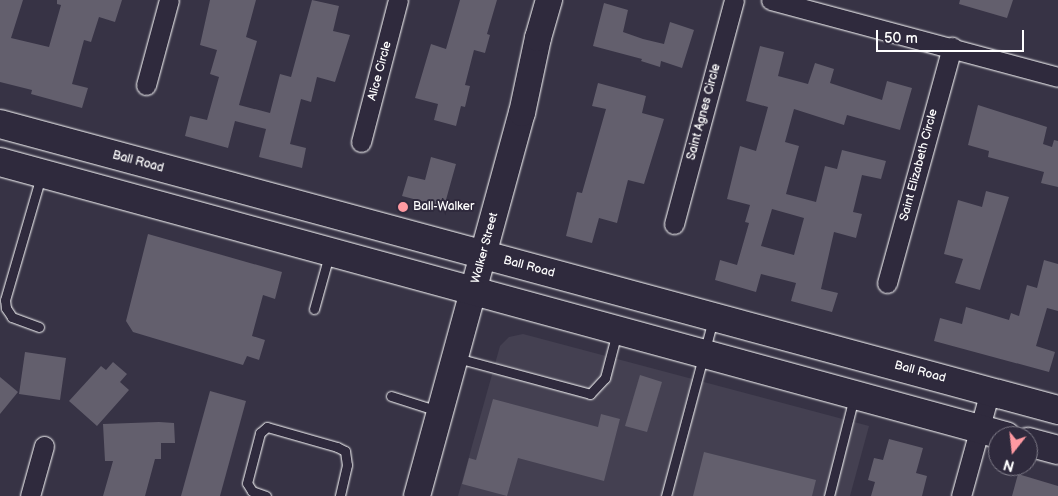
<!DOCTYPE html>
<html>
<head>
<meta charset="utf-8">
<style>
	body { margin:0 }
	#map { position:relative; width:1058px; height:496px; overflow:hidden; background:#373345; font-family:"Balsamiq Sans",sans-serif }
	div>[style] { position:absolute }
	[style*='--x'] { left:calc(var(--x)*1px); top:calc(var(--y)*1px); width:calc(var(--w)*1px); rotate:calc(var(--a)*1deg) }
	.built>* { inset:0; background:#444051 }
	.building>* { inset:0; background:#635f6d }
	.roads { filter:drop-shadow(0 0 1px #fff) drop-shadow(0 0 1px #fff) }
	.lane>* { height:9px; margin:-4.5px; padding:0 4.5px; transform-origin:4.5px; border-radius:4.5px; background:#2f2a3d }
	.street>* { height:19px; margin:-9.5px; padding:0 9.5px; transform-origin:9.5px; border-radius:9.5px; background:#2f2a3d }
	.secondary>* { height:26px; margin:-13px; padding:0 13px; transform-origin:13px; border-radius:13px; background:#2f2a3d }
	.primary>* { height:28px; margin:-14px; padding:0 14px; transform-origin:14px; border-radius:14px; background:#2f2a3d }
	.dots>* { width:14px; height:14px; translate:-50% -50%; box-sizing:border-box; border:2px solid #2f2a3d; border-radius:50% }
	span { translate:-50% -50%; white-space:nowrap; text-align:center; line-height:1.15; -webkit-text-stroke:4px #2f2a3d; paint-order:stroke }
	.street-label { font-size:12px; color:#fff }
	.poi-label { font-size:12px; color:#fff }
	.left { translate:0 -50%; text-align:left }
	.north { position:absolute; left:988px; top:426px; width:50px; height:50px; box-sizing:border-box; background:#2f2a3d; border:1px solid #827f8b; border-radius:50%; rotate:196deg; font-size:14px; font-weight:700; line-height:20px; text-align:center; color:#fff }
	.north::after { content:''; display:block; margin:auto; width:18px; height:22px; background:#ff9aa2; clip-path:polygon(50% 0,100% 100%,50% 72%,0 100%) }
	.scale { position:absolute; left:876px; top:30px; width:148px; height:22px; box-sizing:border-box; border:2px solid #fff; border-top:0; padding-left:6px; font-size:15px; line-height:18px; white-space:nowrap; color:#fff; -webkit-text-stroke:4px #2f2a3d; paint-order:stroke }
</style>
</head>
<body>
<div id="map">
	<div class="built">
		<div style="clip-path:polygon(523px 334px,869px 426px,850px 496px,458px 496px,500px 346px,509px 337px)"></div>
	</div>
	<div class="building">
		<div style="clip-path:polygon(0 0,23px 0,11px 38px,49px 47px,61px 5px,57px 4px,57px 0,122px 0,115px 22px,99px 17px,91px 42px,84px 40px,72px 84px,88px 88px,82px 108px,31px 94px,32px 90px,0 82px)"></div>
		<div style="clip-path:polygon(210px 0,256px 0,246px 37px,257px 41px,239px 105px,270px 113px,280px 74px,291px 77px,312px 0,339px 6px,333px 31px,350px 35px,335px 82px,317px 77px,311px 102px,301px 99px,290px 144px,306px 148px,302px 168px,259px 157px,266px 129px,235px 121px,228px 148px,185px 136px,190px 116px,207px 120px,219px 77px,210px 74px,217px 50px,200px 45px)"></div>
		<div style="clip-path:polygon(460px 0,497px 0,487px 34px,490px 35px,485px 53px,474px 50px,465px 85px,470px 86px,465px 107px,461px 106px,456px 126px,434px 120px,438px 104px,415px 98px,431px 44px,446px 49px)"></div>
		<div style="clip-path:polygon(960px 0,1013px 0,1007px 18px,959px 4px)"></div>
		<div style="clip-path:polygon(604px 3px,628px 10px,623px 32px,643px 39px,664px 44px,670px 22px,694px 30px,682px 68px,661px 61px,660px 67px,641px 61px,642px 59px,593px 46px)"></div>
		<div style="clip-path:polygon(evenodd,760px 46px,784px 52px,778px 76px,808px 84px,815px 63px,834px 69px,830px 83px,882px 100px,887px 81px,912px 88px,900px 130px,847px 115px,844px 125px,794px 109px,785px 142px,799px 146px,786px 194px,816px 202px,825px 166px,837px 169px,842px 150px,886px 161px,881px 179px,862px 175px,853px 212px,862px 214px,856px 238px,834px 232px,821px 289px,838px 293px,832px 312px,791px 301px,796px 283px,761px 274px,756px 292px,715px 280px,720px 260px,737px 265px,749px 223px,745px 222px,750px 205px,727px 199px,740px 146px,756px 151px,768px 107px,746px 101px,760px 46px,772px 209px,804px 218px,794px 255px,761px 246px,772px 209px)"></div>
		<div style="clip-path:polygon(598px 83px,646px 96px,642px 113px,664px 119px,644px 184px,628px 180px,617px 223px,599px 218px,592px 243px,566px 236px,577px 192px,582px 193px,606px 109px,592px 106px)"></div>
		<div style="clip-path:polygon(978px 105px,1047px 127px,1043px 144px,1052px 147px,1054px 140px,1058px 141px,1058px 187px,1041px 183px,1044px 172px,988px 157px,989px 151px,968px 145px)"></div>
		<div style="clip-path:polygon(431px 157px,456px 164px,444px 207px,402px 196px,408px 176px,425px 180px)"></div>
		<div style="clip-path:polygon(986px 191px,1009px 197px,980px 290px,955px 283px,963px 259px,944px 254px,958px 200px,982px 207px)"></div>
		<div style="clip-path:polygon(148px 234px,282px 272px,275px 299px,263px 295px,252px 336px,265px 340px,259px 360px,247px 356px,243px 365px,133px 332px,126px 321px)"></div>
		<div style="clip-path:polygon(1044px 260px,1058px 264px,1058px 311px,1047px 308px,1036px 346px,1055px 352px,1049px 372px,934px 341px,940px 318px,962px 324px,966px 307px,1009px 320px,1011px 313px,1019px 316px,1027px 285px,1037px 288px)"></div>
		<div style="clip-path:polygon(25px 352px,66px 358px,60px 400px,19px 394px)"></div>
		<div style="clip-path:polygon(113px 362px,127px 374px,120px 382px,129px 390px,97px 426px,69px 401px,101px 366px,106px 370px)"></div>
		<div style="clip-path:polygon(640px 375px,662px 382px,647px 432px,625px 426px)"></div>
		<div style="clip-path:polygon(0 377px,18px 392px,0 414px)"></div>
		<div style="clip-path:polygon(210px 391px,246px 401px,220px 496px,181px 496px)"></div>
		<div style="clip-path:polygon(493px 399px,598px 427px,601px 414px,620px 419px,604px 481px,518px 458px,507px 496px,462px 484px,469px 458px,476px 460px)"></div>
		<div style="clip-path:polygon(159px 422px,174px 423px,175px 443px,161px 443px,161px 459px,155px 459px,145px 496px,103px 496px,113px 461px,105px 461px,103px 424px)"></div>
		<div style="clip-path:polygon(889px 439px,923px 448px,916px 473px,927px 476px,922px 496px,871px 496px,875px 482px,868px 480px,874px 458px,883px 460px)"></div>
		<div style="clip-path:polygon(704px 452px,816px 480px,812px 496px,693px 496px)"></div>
		<div style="clip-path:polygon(1018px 474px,1058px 486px,1058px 496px,1012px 496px)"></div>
	</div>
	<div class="roads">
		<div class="lane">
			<div style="--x:314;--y:309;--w:56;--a:-74.5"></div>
			<div style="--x:39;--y:327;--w:29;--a:-160"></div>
			<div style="--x:12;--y:317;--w:11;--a:-124"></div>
			<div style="--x:6;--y:308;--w:8;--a:-97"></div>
			<div style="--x:5;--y:300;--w:129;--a:-73.8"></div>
			<div style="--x:457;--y:358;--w:138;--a:15.1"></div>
			<div style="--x:590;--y:394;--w:22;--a:-47"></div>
			<div style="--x:605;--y:378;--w:48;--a:-75.4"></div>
			<div style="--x:391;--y:396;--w:49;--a:17.7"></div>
			<div style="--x:266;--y:496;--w:15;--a:-160"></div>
			<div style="--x:252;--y:491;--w:9;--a:-122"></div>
			<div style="--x:247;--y:483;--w:52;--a:-75.4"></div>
			<div style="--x:260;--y:433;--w:9;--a:-41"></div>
			<div style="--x:267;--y:427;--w:73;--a:15.9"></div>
			<div style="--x:337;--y:447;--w:9;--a:27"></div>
			<div style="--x:345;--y:451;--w:14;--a:82"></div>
			<div style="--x:347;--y:465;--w:32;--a:103"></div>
			<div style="--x:666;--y:496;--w:183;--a:-75.1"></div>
			<div style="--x:829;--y:496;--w:102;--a:-75.8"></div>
		</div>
		<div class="street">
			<div style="--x:771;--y:0;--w:297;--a:15"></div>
			<div style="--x:146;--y:85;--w:88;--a:-74.9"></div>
			<div style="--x:361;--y:142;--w:147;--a:-75.4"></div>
			<div style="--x:674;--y:224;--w:232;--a:-75"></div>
			<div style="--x:887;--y:283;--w:245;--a:-74.6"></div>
			<div style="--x:30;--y:496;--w:52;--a:-74.4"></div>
			<div style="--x:961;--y:496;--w:109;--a:-74.6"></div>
		</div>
		<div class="secondary">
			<div style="--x:417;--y:496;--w:397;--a:-74.7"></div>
			<div style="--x:522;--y:113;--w:77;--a:-78"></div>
			<div style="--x:538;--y:38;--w:40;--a:-74"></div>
		</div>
		<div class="primary">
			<div style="--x:0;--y:124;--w:1096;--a:15.13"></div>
			<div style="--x:0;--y:162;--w:1043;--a:15.24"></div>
			<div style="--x:1028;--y:442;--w:31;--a:15"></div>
		</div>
	</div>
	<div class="dots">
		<div style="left:403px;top:207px;background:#ff9aa2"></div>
	</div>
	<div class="street-label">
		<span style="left:380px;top:71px;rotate:-75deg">Alice Circle</span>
		<span style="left:704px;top:112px;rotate:-75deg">Saint Agnes Circle</span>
		<span style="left:138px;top:162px;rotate:15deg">Ball Road</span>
		<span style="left:919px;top:165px;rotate:-75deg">Saint Elizabeth Circle</span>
		<span style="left:485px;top:248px;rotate:-75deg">Walker Street</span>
		<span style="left:529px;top:267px;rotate:15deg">Ball Road</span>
		<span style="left:920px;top:372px;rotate:15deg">Ball Road</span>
	</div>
	<div class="poi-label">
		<span class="left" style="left:413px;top:207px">Ball-Walker</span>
	</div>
	<div class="north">N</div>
	<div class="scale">50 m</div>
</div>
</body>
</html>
